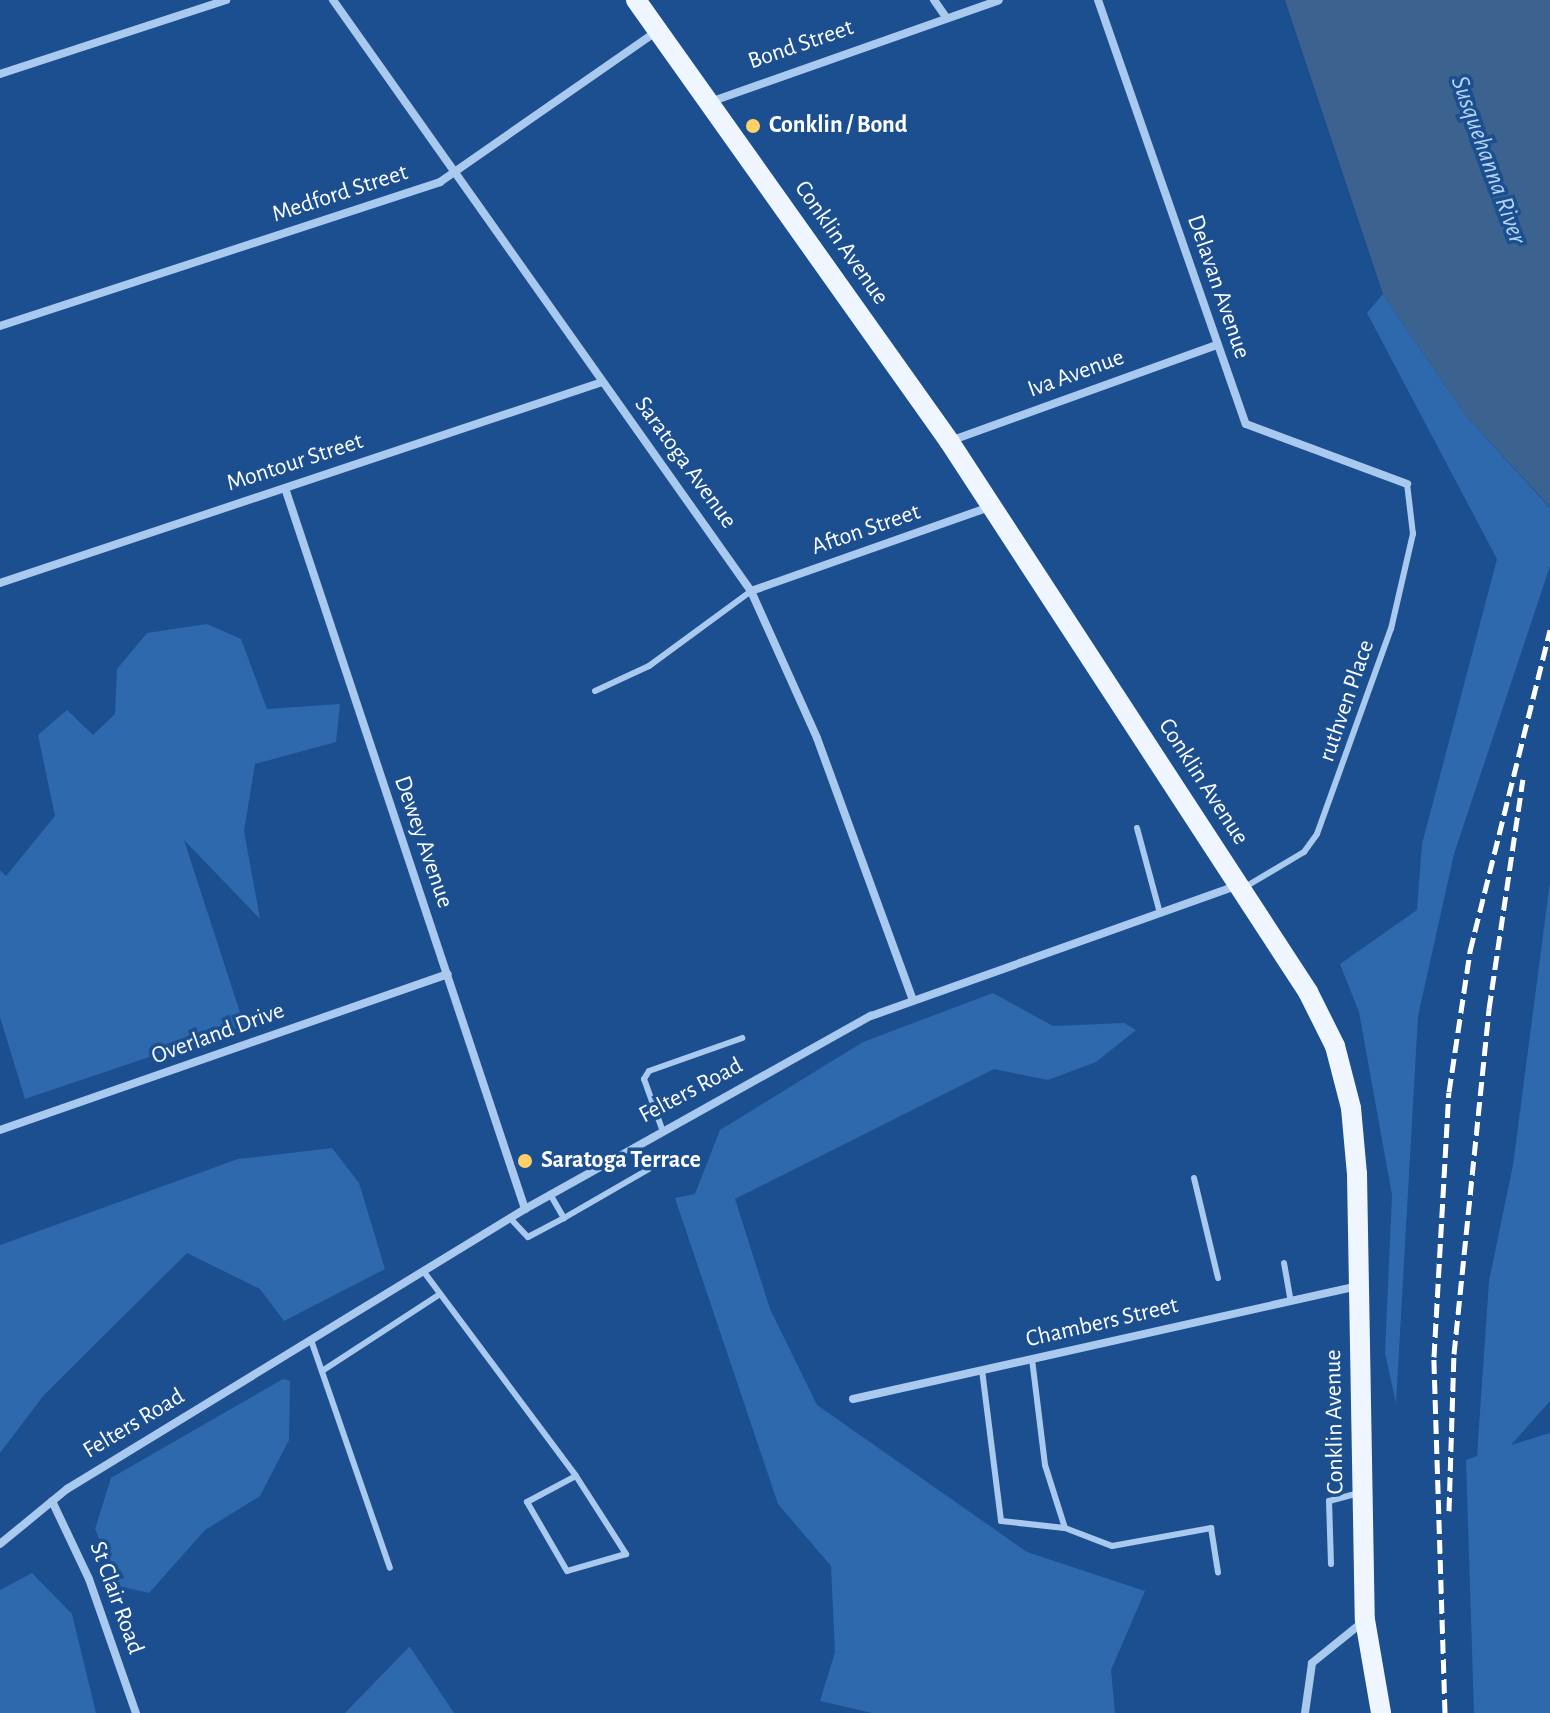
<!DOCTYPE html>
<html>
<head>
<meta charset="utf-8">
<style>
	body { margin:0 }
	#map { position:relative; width:1550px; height:1713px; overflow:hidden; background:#1b4f8f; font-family:"Alegreya Sans",sans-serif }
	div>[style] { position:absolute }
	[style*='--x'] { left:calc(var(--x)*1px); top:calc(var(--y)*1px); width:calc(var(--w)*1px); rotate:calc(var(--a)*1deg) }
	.green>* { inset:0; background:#2e69ad }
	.water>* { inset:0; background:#3c6290 }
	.lane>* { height:6px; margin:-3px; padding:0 3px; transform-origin:3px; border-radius:3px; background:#a9c9ee }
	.street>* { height:8px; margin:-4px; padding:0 4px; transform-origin:4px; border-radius:4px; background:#a9c9ee }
	.primary>* { height:20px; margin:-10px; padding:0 10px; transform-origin:10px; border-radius:10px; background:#f0f6ff }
	.rail>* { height:5px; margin-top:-2.5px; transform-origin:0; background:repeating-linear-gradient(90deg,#fff 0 14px,transparent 0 20px) }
	.dots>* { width:22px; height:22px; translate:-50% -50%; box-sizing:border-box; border:4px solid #1b4f8f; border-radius:50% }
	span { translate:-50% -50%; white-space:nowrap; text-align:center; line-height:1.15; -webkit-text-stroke:7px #1b4f8f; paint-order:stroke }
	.street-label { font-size:24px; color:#fff }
	.poi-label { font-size:24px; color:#fff; font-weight:700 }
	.left { translate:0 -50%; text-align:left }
	.water-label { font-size:26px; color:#b5d3f5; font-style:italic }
</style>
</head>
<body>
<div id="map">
	<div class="green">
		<div style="clip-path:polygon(1383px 294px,1466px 416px,1550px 508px,1550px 566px,1454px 854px,1418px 1016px,1396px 1403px,1385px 1353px,1392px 1195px,1359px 1012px,1340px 964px,1417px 910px,1422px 844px,1497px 559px,1367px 313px)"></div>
		<div style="clip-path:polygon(207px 624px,241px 639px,267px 709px,340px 704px,336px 742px,255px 764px,244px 831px,260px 919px,184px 840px,244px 1025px,25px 1099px,0 1017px,0 870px,6px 876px,55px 816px,38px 735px,67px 710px,93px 735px,115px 714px,117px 669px,147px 633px)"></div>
		<div style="clip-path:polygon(1550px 882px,1550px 1401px,1511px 1445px,1550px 1433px,1550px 1713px,1474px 1713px,1466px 1460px,1477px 1456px,1489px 1281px,1513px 1165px)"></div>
		<div style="clip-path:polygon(993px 993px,1053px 1026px,1124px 1023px,1136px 1030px,1096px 1062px,1048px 1080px,994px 1069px,735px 1199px,770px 1309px,817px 1405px,1027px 1552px,1145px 1591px,1111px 1670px,1115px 1713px,872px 1713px,820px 1701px,835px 1652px,831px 1566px,778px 1504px,675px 1198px,695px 1194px,720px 1130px,863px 1042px)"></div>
		<div style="clip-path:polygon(332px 1148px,359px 1183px,385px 1269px,284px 1321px,260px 1289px,187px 1253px,44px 1395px,0 1453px,0 1245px,238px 1159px)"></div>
		<div style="clip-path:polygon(283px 1379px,290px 1381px,289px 1440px,260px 1496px,205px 1530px,149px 1593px,119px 1586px,95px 1529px,111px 1478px)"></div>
		<div style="clip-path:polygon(32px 1573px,72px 1614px,96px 1713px,0 1713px,0 1590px)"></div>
		<div style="clip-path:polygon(410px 1647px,454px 1713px,345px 1713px,409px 1647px)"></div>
	</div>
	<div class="water">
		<div style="clip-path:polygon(1285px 0,1550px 0,1550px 507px,1466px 416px,1383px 294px)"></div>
	</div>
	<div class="lane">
		<div style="--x:595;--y:691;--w:60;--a:-24.8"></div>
		<div style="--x:649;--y:666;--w:127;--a:-36.3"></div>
		<div style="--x:1137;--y:828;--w:88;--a:74.9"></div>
		<div style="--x:1245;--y:887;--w:69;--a:-30.7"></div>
		<div style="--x:1304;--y:852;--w:22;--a:-54"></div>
		<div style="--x:1317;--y:834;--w:218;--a:-70.2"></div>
		<div style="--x:1391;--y:629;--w:98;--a:-77"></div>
		<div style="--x:1413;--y:534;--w:50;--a:-96.8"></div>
		<div style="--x:662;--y:1129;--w:53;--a:-109.8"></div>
		<div style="--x:644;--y:1079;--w:9;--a:-58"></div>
		<div style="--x:649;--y:1071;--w:99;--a:-19.5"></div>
		<div style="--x:1194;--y:1178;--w:103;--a:76.5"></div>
		<div style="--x:550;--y:1194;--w:28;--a:60"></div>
		<div style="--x:564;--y:1218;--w:98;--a:-30"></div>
		<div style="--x:510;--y:1218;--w:26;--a:47"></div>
		<div style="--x:528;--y:1237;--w:41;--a:-27.8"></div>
		<div style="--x:1284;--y:1263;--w:39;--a:80"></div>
		<div style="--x:424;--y:1272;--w:254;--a:53.3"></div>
		<div style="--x:576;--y:1476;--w:93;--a:57.3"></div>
		<div style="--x:626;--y:1554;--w:61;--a:163.9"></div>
		<div style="--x:567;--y:1571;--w:80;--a:-120.1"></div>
		<div style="--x:527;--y:1502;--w:55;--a:-28"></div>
		<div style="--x:311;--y:1340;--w:241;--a:70.9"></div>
		<div style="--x:1032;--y:1359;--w:107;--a:83"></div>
		<div style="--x:1045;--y:1465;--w:66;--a:72.4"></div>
		<div style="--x:1065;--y:1528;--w:50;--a:21"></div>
		<div style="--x:1112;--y:1546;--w:101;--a:-10.3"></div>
		<div style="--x:1211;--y:1528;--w:45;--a:81"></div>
		<div style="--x:982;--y:1370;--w:152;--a:82.8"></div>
		<div style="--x:1001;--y:1521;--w:64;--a:6.2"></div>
		<div style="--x:322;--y:1371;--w:141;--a:-33.1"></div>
		<div style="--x:1331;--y:1564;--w:63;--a:-91.8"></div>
		<div style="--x:1329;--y:1501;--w:30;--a:-15"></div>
	</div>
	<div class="street">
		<div style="--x:333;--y:0;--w:724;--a:54.73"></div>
		<div style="--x:751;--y:591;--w:161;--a:65.8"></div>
		<div style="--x:817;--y:738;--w:277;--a:69.9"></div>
		<div style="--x:934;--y:0;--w:21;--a:55"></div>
		<div style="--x:1098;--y:0;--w:449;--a:70.8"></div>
		<div style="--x:1246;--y:424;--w:172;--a:20.4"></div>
		<div style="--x:0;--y:74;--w:238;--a:-18.1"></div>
		<div style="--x:710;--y:102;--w:306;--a:-19.4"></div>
		<div style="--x:0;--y:326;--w:463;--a:-18.1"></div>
		<div style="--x:440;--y:182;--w:264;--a:-34.8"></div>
		<div style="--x:950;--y:441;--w:283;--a:-19.8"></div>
		<div style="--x:285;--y:488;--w:760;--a:71.59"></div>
		<div style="--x:0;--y:583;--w:635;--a:-18.46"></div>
		<div style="--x:751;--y:591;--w:256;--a:-19.4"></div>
		<div style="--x:0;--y:1130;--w:474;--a:-19.2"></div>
		<div style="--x:853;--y:1399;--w:517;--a:-12.61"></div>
		<div style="--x:52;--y:1501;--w:86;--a:64.6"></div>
		<div style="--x:89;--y:1579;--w:142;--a:70.7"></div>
		<div style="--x:0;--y:1544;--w:87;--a:-39.4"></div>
		<div style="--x:67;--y:1489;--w:537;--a:-31.44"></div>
		<div style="--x:525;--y:1209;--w:396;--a:-29.2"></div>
		<div style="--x:871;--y:1016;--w:391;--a:-19.6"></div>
		<div style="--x:1305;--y:1713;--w:50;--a:-82"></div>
		<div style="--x:1312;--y:1663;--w:67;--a:-38.9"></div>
	</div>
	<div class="primary">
		<div style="--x:636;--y:0;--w:541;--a:54.63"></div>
		<div style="--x:949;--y:441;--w:658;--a:56.91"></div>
		<div style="--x:1308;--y:992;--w:60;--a:63.4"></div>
		<div style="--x:1335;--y:1046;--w:64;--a:75.5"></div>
		<div style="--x:1351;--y:1108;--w:66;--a:84.8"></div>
		<div style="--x:1357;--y:1174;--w:446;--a:89"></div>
		<div style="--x:1365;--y:1620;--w:94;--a:80.2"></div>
	</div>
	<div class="rail">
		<div style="--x:1449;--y:1511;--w:157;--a:-88.2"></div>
		<div style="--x:1454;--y:1354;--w:347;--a:-84.2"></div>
		<div style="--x:1489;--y:1009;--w:232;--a:-81.6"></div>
		<div style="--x:1445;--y:1713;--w:356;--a:-91.8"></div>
		<div style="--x:1434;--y:1357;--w:265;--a:-86.8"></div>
		<div style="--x:1449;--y:1092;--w:143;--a:-81.5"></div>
		<div style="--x:1470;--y:951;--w:331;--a:-76"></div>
	</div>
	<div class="dots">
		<div style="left:753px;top:126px;background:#ffd166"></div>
		<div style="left:525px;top:1161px;background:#ffd166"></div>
	</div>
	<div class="street-label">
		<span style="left:801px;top:45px;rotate:-19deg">Bond Street</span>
		<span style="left:340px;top:194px;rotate:-18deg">Medford Street</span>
		<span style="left:841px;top:243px;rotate:55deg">Conklin Avenue</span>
		<span style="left:1218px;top:287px;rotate:71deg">Delavan Avenue</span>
		<span style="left:1076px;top:374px;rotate:-20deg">Iva Avenue</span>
		<span style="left:295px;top:463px;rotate:-18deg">Montour Street</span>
		<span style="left:685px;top:463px;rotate:54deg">Saratoga Avenue</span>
		<span style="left:866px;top:530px;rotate:-19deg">Afton Street</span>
		<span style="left:1347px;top:701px;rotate:-71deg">ruthven Place</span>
		<span style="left:1203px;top:782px;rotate:57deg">Conklin Avenue</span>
		<span style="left:423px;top:842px;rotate:71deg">Dewey Avenue</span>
		<span style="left:218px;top:1034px;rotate:-20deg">Overland Drive</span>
		<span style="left:691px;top:1091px;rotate:-28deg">Felters Road</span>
		<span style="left:1102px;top:1323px;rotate:-13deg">Chambers Street</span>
		<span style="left:1335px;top:1422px;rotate:-91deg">Conklin Avenue</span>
		<span style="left:134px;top:1424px;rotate:-31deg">Felters Road</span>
		<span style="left:116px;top:1598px;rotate:70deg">St Clair Road</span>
	</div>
	<div class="poi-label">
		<span class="left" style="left:769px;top:126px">Conklin / Bond</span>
		<span class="left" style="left:541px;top:1161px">Saratoga Terrace</span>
	</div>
	<div class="water-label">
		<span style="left:1488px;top:160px;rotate:70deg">Susquehanna River</span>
	</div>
</div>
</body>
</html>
